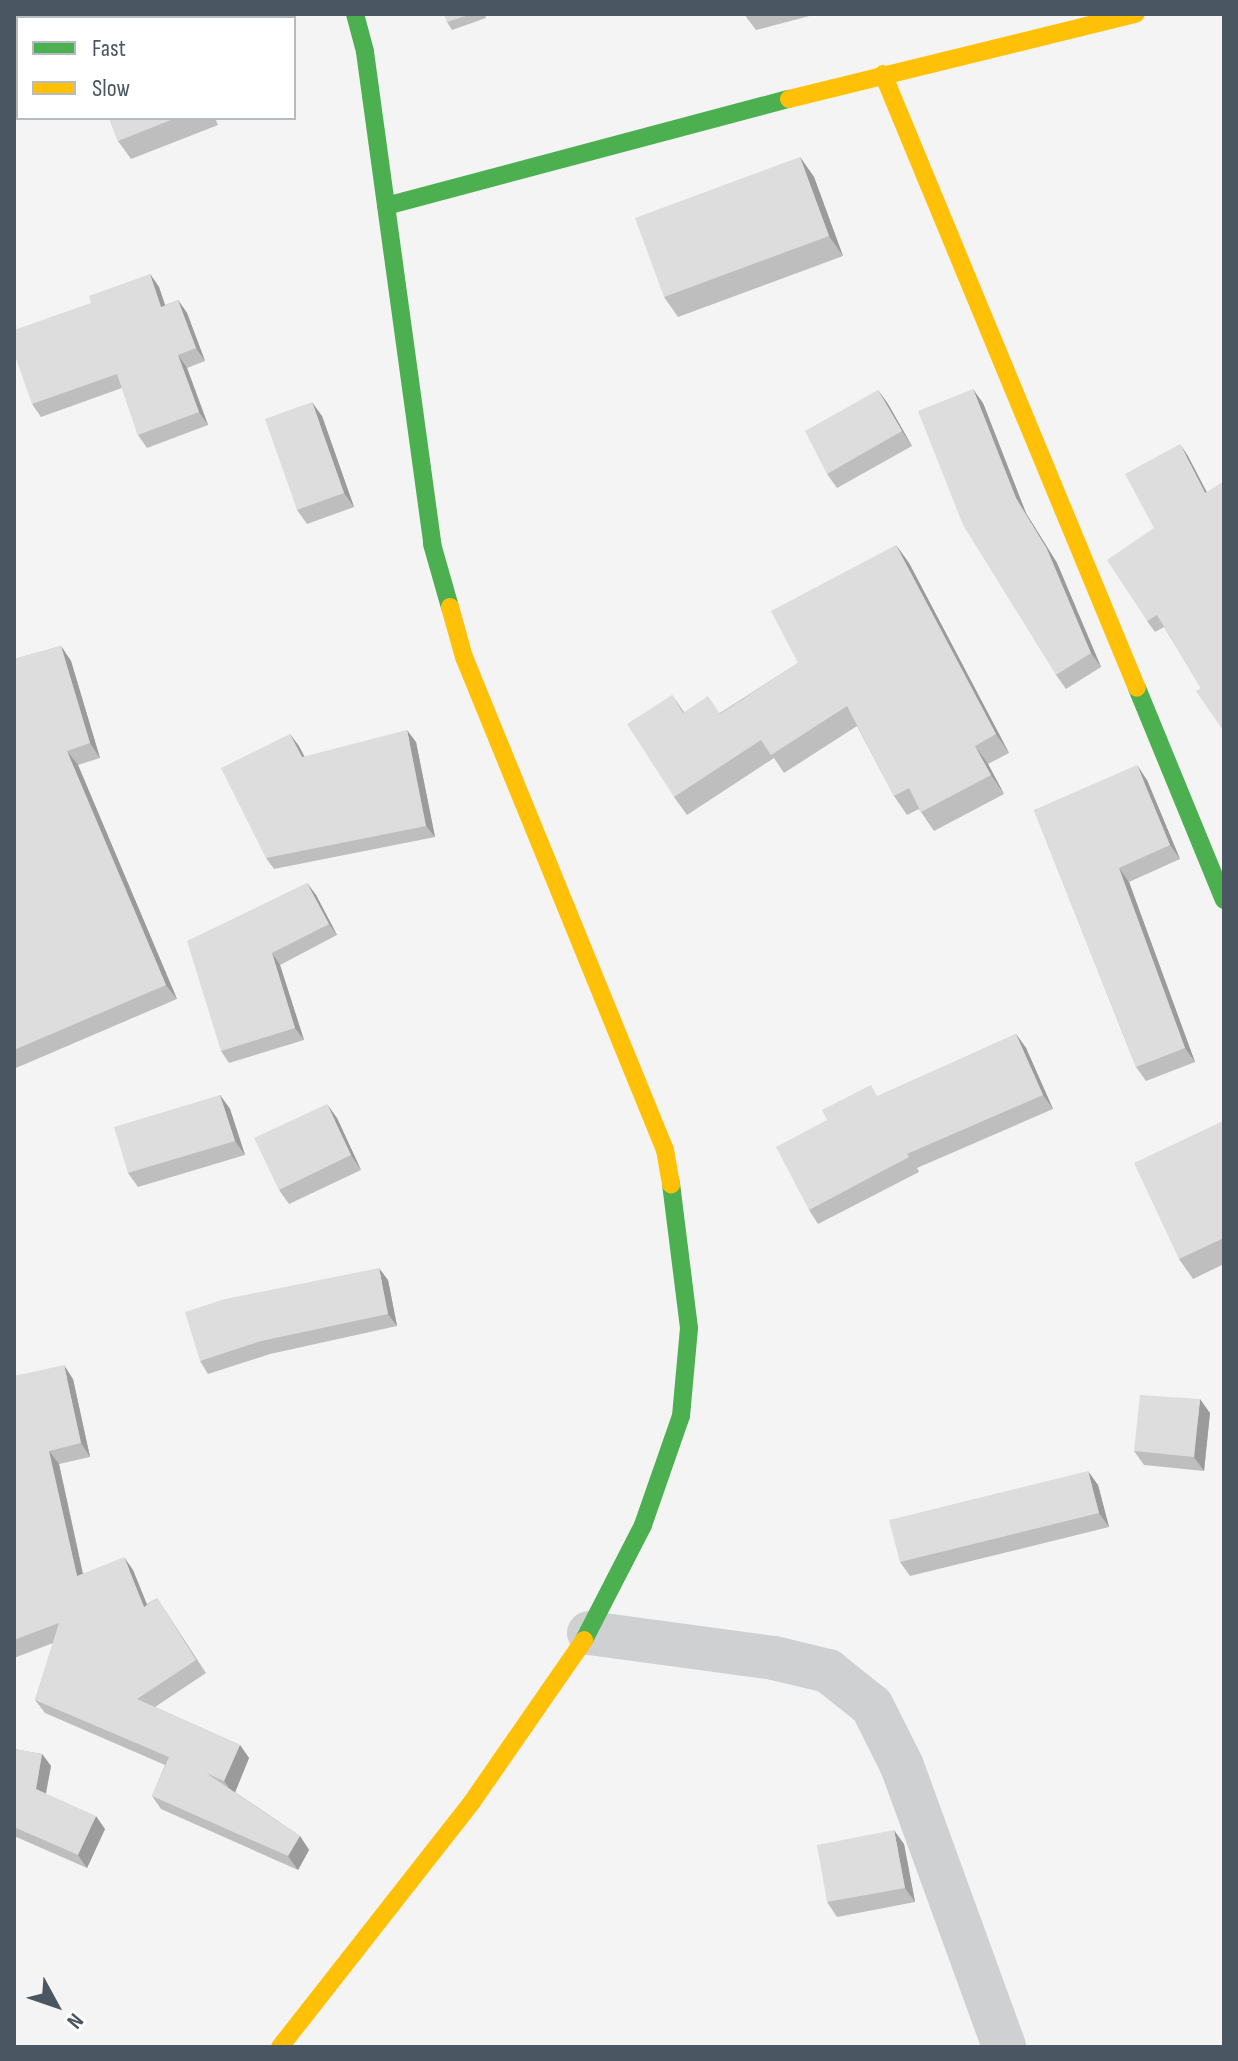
<!DOCTYPE html>
<html>
<head>
<meta charset="utf-8">
<style>
	body { margin:0 }
	#map { position:relative; width:1238px; height:2061px; overflow:hidden; background:#f4f4f4; font-family:"Sofia Sans Condensed",sans-serif }
	div>[style] { position:absolute }
	[style*='--x'] { left:calc(var(--x)*1px); top:calc(var(--y)*1px); width:calc(var(--w)*1px); rotate:calc(var(--a)*1deg) }
	.street>* { height:44px; margin:-22px; padding:0 22px; transform-origin:22px; border-radius:22px; background:#ced0d2 }
	.fast>* { height:18px; margin:-9px; padding:0 9px; transform-origin:9px; border-radius:9px; background:#4caf50 }
	.slow>* { height:18px; margin:-9px; padding:0 9px; transform-origin:9px; border-radius:9px; background:#ffc107 }
	.wall>* { inset:0; background:#bebebf }
	.shaded-wall>* { inset:0; background:#9b9b9b }
	.building>* { inset:0; background:#ddddde }
	span { translate:-50% -50%; white-space:nowrap; text-align:center; line-height:1.15; -webkit-text-stroke:6px #fff; paint-order:stroke }
	.frame { position:absolute; inset:0; border:16px solid #4a5661; pointer-events:none }
	.legend { position:absolute; left:16px; top:16px; width:280px; height:104px; box-sizing:border-box; background:#fff; border:2px solid #b7bbc0; margin:0; padding:10px 14px; list-style:none; font-size:24px; color:#4a5661 }
	.legend li { display:flex; align-items:center; gap:16px; height:40px }
	.legend b { width:40px; border:2px solid #b7bbc0 }
	.north { position:absolute; left:16px; top:1965px; width:80px; height:80px; -webkit-text-stroke:6px #fff; paint-order:stroke; rotate:130deg; font-size:22px; font-weight:700; line-height:32px; text-align:center; color:#4a5661 }
	.north::after { content:''; display:block; margin:auto; width:28px; height:36px; background:#4a5661; clip-path:polygon(50% 0,100% 100%,50% 72%,0 100%) }
</style>
</head>
<body>
<div id="map">
	<div class="street">
		<div style="--x:589;--y:1633;--w:187;--a:7.7"></div>
		<div style="--x:774;--y:1658;--w:56;--a:13.5"></div>
		<div style="--x:828;--y:1671;--w:56;--a:38.5"></div>
		<div style="--x:872;--y:1706;--w:67;--a:63.4"></div>
		<div style="--x:902;--y:1766;--w:299;--a:70"></div>
	</div>
	<div class="fast">
		<div style="--x:355;--y:14;--w:39;--a:75"></div>
		<div style="--x:365;--y:52;--w:497;--a:82.2"></div>
		<div style="--x:432;--y:544;--w:66;--a:74.1"></div>
		<div style="--x:386;--y:206;--w:417;--a:-14.9"></div>
		<div style="--x:1137;--y:688;--w:229;--a:67.7"></div>
		<div style="--x:584;--y:1640;--w:129;--a:-62.8"></div>
		<div style="--x:643;--y:1525;--w:115;--a:-70.8"></div>
		<div style="--x:681;--y:1416;--w:88;--a:-84.8"></div>
		<div style="--x:689;--y:1328;--w:145;--a:-97.1"></div>
	</div>
	<div class="slow">
		<div style="--x:883;--y:74;--w:664;--a:67.53"></div>
		<div style="--x:789;--y:99;--w:357;--a:-13.8"></div>
		<div style="--x:450;--y:607;--w:52;--a:74.4"></div>
		<div style="--x:464;--y:657;--w:532;--a:67.82"></div>
		<div style="--x:665;--y:1150;--w:35;--a:80"></div>
		<div style="--x:280;--y:2047;--w:311;--a:-51.9"></div>
		<div style="--x:472;--y:1802;--w:197;--a:-55.3"></div>
	</div>
	<div class="wall">
		<div style="clip-path:polygon(97px 14px,261px 14px,263px 18px,98px 18px)"></div>
		<div style="clip-path:polygon(444px 14px,485px 14px,486px 18px,452px 30px,447px 22px)"></div>
		<div style="clip-path:polygon(744px 14px,817px 14px,756px 30px)"></div>
		<div style="clip-path:polygon(109px 118px,215px 118px,218px 125px,131px 159px,118px 141px)"></div>
		<div style="clip-path:polygon(800px 157px,814px 177px,843px 256px,678px 317px,664px 297px)"></div>
		<div style="clip-path:polygon(150px 274px,159px 287px,165px 305px,178px 300px,187px 313px,205px 361px,187px 368px,208px 425px,147px 448px,138px 435px,122px 388px,41px 417px,32px 404px,91px 303px)"></div>
		<div style="clip-path:polygon(878px 390px,888px 404px,912px 446px,837px 488px,827px 474px)"></div>
		<div style="clip-path:polygon(983px 403px,1026px 513px,1057px 563px,1101px 667px,1066px 689px,1056px 675px)"></div>
		<div style="clip-path:polygon(322px 416px,354px 507px,307px 524px,297px 510px)"></div>
		<div style="clip-path:polygon(1188px 456px,1201px 688px,1164px 627px,1155px 632px,1147px 621px,1154px 528px)"></div>
		<div style="clip-path:polygon(896px 545px,909px 563px,1009px 753px,988px 764px,1004px 794px,934px 831px,919px 809px,907px 815px,894px 796px,857px 726px,784px 773px,774px 758px,687px 815px,674px 797px,672px 695px,684px 712px,720px 713px,798px 663px)"></div>
		<div style="clip-path:polygon(61px 646px,71px 661px,100px 758px,78px 765px,177px 999px,16px 1068px,14px 1066px,14px 659px)"></div>
		<div style="clip-path:polygon(290px 734px,304px 757px,416px 742px,435px 837px,274px 869px,266px 858px)"></div>
		<div style="clip-path:polygon(1147px 780px,1180px 859px,1129px 882px,1195px 1062px,1146px 1081px,1136px 1067px,1034px 810px)"></div>
		<div style="clip-path:polygon(307px 883px,316px 895px,337px 935px,280px 965px,304px 1040px,229px 1063px,221px 1051px)"></div>
		<div style="clip-path:polygon(1016px 1034px,1026px 1048px,1053px 1109px,917px 1168px,919px 1172px,818px 1224px,809px 1210px,879px 1096px)"></div>
		<div style="clip-path:polygon(220px 1095px,230px 1109px,245px 1155px,138px 1187px,128px 1173px)"></div>
		<div style="clip-path:polygon(337px 1118px,361px 1170px,289px 1204px,279px 1190px)"></div>
		<div style="clip-path:polygon(1224px 1123px,1224px 1264px,1193px 1279px,1179px 1259px)"></div>
		<div style="clip-path:polygon(388px 1280px,397px 1326px,270px 1354px,208px 1374px,200px 1361px)"></div>
		<div style="clip-path:polygon(14px 1376px,73px 1379px,90px 1457px,59px 1464px,83px 1573px,133px 1570px,147px 1604px,157px 1598px,206px 1673px,155px 1707px,240px 1745px,249px 1758px,235px 1792px,300px 1836px,309px 1850px,298px 1870px,161px 1809px,152px 1796px,165px 1765px,45px 1713px,35px 1700px,53px 1643px,14px 1658px)"></div>
		<div style="clip-path:polygon(1210px 1413px,1204px 1471px,1144px 1465px,1134px 1451px)"></div>
		<div style="clip-path:polygon(1098px 1485px,1109px 1527px,910px 1576px,900px 1562px)"></div>
		<div style="clip-path:polygon(14px 1749px,42px 1754px,51px 1766px,46px 1794px,105px 1829px,87px 1868px,14px 1836px)"></div>
		<div style="clip-path:polygon(904px 1844px,915px 1902px,837px 1917px,827px 1902px)"></div>
	</div>
	<div class="shaded-wall">
		<div style="clip-path:polygon(800px 157px,814px 177px,843px 256px,829px 236px)"></div>
		<div style="clip-path:polygon(150px 274px,159px 287px,170px 320px,161px 307px)"></div>
		<div style="clip-path:polygon(178px 300px,187px 313px,205px 361px,196px 348px)"></div>
		<div style="clip-path:polygon(178px 355px,187px 368px,208px 425px,199px 412px)"></div>
		<div style="clip-path:polygon(973px 389px,983px 403px,1026px 513px,1057px 563px,1101px 667px,1091px 653px,1016px 498px)"></div>
		<div style="clip-path:polygon(878px 390px,888px 404px,912px 446px,902px 431px)"></div>
		<div style="clip-path:polygon(312px 402px,322px 416px,354px 507px,344px 493px)"></div>
		<div style="clip-path:polygon(1180px 444px,1188px 456px,1213px 504px,1205px 493px)"></div>
		<div style="clip-path:polygon(896px 545px,909px 563px,1009px 753px,996px 734px)"></div>
		<div style="clip-path:polygon(61px 646px,71px 661px,100px 758px,90px 743px)"></div>
		<div style="clip-path:polygon(407px 730px,416px 742px,435px 837px,426px 826px)"></div>
		<div style="clip-path:polygon(290px 734px,299px 746px,311px 769px,302px 757px)"></div>
		<div style="clip-path:polygon(975px 746px,988px 764px,1004px 794px,991px 775px)"></div>
		<div style="clip-path:polygon(67px 751px,78px 765px,177px 999px,166px 985px)"></div>
		<div style="clip-path:polygon(1137px 765px,1147px 780px,1180px 859px,1170px 845px)"></div>
		<div style="clip-path:polygon(1119px 868px,1129px 882px,1195px 1062px,1185px 1048px)"></div>
		<div style="clip-path:polygon(307px 883px,316px 895px,337px 935px,329px 924px)"></div>
		<div style="clip-path:polygon(272px 953px,280px 965px,304px 1040px,295px 1028px)"></div>
		<div style="clip-path:polygon(1016px 1034px,1026px 1048px,1053px 1109px,1043px 1095px)"></div>
		<div style="clip-path:polygon(220px 1095px,230px 1109px,245px 1155px,235px 1141px)"></div>
		<div style="clip-path:polygon(327px 1104px,337px 1118px,361px 1170px,351px 1155px)"></div>
		<div style="clip-path:polygon(379px 1268px,388px 1280px,397px 1326px,388px 1314px)"></div>
		<div style="clip-path:polygon(64px 1365px,73px 1379px,90px 1457px,81px 1443px)"></div>
		<div style="clip-path:polygon(1200px 1399px,1210px 1413px,1204px 1471px,1194px 1457px)"></div>
		<div style="clip-path:polygon(49px 1451px,59px 1464px,86px 1589px,77px 1576px)"></div>
		<div style="clip-path:polygon(1088px 1471px,1098px 1485px,1109px 1527px,1099px 1513px)"></div>
		<div style="clip-path:polygon(124px 1557px,133px 1570px,153px 1620px,144px 1607px)"></div>
		<div style="clip-path:polygon(240px 1745px,249px 1758px,234px 1795px,224px 1781px)"></div>
		<div style="clip-path:polygon(42px 1754px,51px 1766px,44px 1802px,36px 1789px)"></div>
		<div style="clip-path:polygon(96px 1816px,105px 1829px,87px 1868px,78px 1855px)"></div>
		<div style="clip-path:polygon(894px 1830px,904px 1844px,915px 1902px,905px 1888px)"></div>
		<div style="clip-path:polygon(300px 1836px,309px 1850px,298px 1870px,288px 1856px)"></div>
	</div>
	<div class="building">
		<div style="clip-path:polygon(97px 14px,233px 14px,222px 18px,98px 18px)"></div>
		<div style="clip-path:polygon(444px 14px,472px 14px,447px 22px)"></div>
		<div style="clip-path:polygon(109px 118px,176px 118px,118px 141px)"></div>
		<div style="clip-path:polygon(800px 157px,829px 236px,664px 297px,635px 218px)"></div>
		<div style="clip-path:polygon(150px 274px,161px 307px,178px 300px,196px 348px,178px 355px,199px 412px,138px 435px,117px 374px,32px 404px,14px 353px,14px 330px,91px 303px,89px 296px)"></div>
		<div style="clip-path:polygon(973px 389px,1016px 498px,1047px 549px,1091px 653px,1056px 675px,963px 525px,918px 411px)"></div>
		<div style="clip-path:polygon(878px 390px,902px 431px,827px 474px,805px 431px)"></div>
		<div style="clip-path:polygon(312px 402px,344px 493px,297px 510px,265px 419px)"></div>
		<div style="clip-path:polygon(1180px 444px,1205px 493px,1224px 481px,1224px 732px,1196px 691px,1201px 688px,1157px 615px,1147px 621px,1107px 560px,1154px 528px,1125px 474px)"></div>
		<div style="clip-path:polygon(896px 545px,996px 734px,975px 746px,991px 775px,921px 812px,909px 788px,894px 796px,847px 706px,771px 755px,761px 740px,674px 797px,627px 724px,672px 695px,683px 713px,708px 696px,720px 714px,798px 663px,771px 611px)"></div>
		<div style="clip-path:polygon(61px 646px,90px 743px,67px 751px,166px 985px,14px 1050px,14px 659px)"></div>
		<div style="clip-path:polygon(407px 730px,426px 826px,266px 858px,221px 768px,290px 734px,302px 757px)"></div>
		<div style="clip-path:polygon(1137px 765px,1170px 845px,1119px 868px,1185px 1048px,1136px 1067px,1034px 810px)"></div>
		<div style="clip-path:polygon(307px 883px,329px 924px,272px 953px,295px 1028px,221px 1051px,187px 941px)"></div>
		<div style="clip-path:polygon(1016px 1034px,1043px 1095px,907px 1154px,909px 1157px,809px 1210px,776px 1147px,827px 1120px,822px 1110px,871px 1085px,877px 1096px)"></div>
		<div style="clip-path:polygon(220px 1095px,235px 1141px,128px 1173px,114px 1127px)"></div>
		<div style="clip-path:polygon(327px 1104px,351px 1155px,279px 1190px,254px 1138px)"></div>
		<div style="clip-path:polygon(1223px 1121px,1224px 1238px,1179px 1259px,1134px 1163px)"></div>
		<div style="clip-path:polygon(379px 1268px,388px 1314px,261px 1341px,200px 1361px,185px 1312px,225px 1299px)"></div>
		<div style="clip-path:polygon(64px 1365px,81px 1443px,49px 1451px,77px 1576px,124px 1557px,144px 1607px,157px 1598px,196px 1660px,137px 1699px,240px 1745px,224px 1781px,206px 1773px,300px 1836px,288px 1856px,152px 1796px,169px 1757px,35px 1700px,59px 1623px,14px 1640px,14px 1376px)"></div>
		<div style="clip-path:polygon(1140px 1395px,1200px 1399px,1194px 1457px,1134px 1451px)"></div>
		<div style="clip-path:polygon(1088px 1471px,1099px 1513px,900px 1562px,889px 1520px)"></div>
		<div style="clip-path:polygon(14px 1749px,42px 1754px,36px 1789px,96px 1816px,78px 1855px,14px 1827px)"></div>
		<div style="clip-path:polygon(894px 1830px,905px 1888px,827px 1902px,817px 1845px)"></div>
	</div>
	<div class="frame"></div>
	<ul class="legend">
	<li><b style="height:10px;background:#4caf50"></b>Fast</li>
	<li><b style="height:10px;background:#ffc107"></b>Slow</li>
	</ul>
	<div class="north">N</div>
</div>
</body>
</html>
